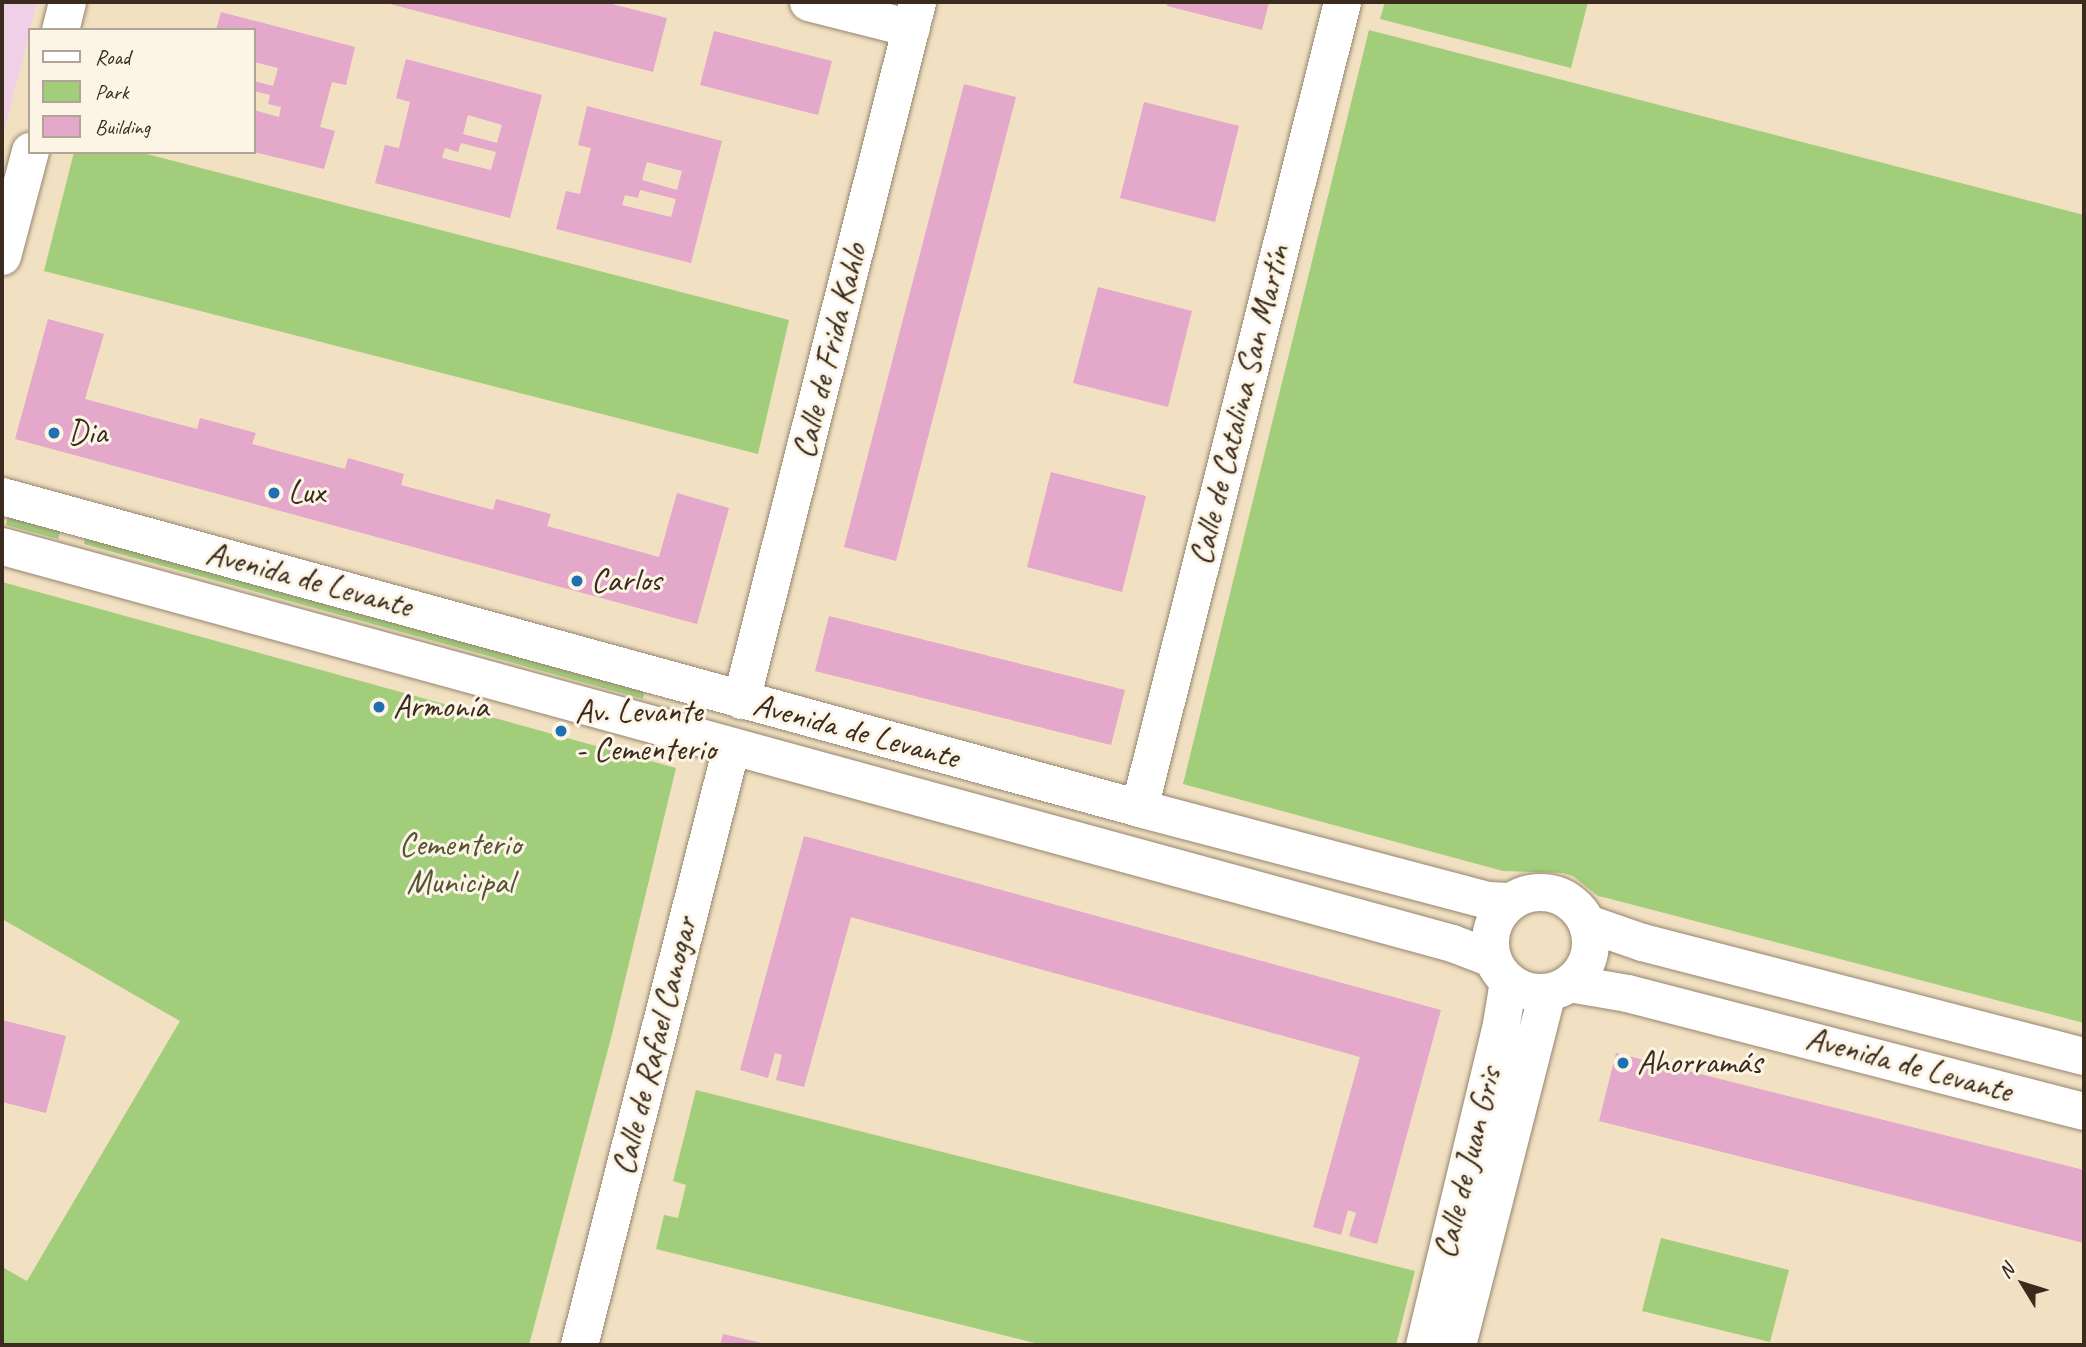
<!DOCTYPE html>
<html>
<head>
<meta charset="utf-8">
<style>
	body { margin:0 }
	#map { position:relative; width:2086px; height:1347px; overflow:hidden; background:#f1e0c1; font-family:Caveat,sans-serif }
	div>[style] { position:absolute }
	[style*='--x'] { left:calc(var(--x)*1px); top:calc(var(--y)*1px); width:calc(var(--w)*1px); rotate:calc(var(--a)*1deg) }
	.built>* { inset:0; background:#efd0e7 }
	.green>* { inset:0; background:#a2cd7a }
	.building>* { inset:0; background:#e4a8ca }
	.roads { filter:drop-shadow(0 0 2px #968570) drop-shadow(0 0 2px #968570) }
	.minor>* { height:37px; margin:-18.5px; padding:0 18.5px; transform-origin:18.5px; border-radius:18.5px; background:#fff }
	.minor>.ring { margin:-18.5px; padding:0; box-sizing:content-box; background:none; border:37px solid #fff; border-radius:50% }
	.dots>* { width:19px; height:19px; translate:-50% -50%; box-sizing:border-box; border:4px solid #fcf5e5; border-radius:50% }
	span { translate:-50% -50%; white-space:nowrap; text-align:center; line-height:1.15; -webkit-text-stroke:6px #fcf5e5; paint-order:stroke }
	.street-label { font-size:33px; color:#3b2a1e }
	.poi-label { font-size:33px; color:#3b2a1e }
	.left { translate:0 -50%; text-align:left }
	.park-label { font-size:33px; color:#555335 }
	.frame { position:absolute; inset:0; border:4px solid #3b2a1e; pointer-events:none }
	.legend { position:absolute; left:28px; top:28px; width:228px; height:126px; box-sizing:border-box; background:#fcf5e5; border:2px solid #afa495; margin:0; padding:9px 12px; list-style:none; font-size:21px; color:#3b2a1e }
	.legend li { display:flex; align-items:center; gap:14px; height:35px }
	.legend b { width:35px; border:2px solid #afa495 }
	.north { position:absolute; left:1988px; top:1249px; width:70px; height:70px; -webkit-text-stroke:5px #fcf5e5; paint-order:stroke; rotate:308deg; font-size:19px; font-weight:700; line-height:28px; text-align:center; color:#3b2a1e }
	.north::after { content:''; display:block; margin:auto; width:24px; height:32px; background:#3b2a1e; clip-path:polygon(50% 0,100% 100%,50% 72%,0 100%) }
</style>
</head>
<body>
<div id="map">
	<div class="built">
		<div style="clip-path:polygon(2px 2px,37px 2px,2px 139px)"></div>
	</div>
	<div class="green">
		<div style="clip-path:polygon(1385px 2px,1588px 2px,1571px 68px,1380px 19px)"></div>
		<div style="clip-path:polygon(1369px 30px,2084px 215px,2084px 1023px,1607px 898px,1598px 896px,1573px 876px,1563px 873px,1503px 871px,1183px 784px)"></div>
		<div style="clip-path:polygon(74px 152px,139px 152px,789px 320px,758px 454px,44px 271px)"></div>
		<div style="clip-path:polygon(8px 516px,61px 530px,58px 539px,6px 525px)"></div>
		<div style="clip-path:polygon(86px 537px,644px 692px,643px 699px,84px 544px)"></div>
		<div style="clip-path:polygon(2px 582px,676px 768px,611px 1038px,529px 1345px,2px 1345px,2px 1267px,27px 1281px,180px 1021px,2px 919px)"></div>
		<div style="clip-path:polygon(696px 1090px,1415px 1271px,1396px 1345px,1043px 1345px,656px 1249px,664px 1215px,678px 1218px,686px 1185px,673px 1181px)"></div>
		<div style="clip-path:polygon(1661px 1238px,1789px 1270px,1770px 1342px,1642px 1311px)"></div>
	</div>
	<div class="building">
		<div style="clip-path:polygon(382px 2px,604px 2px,667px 18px,653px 72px)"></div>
		<div style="clip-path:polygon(1168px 2px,1269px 2px,1262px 30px,1167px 6px)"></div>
		<div style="clip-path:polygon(221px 12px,355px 47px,346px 85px,332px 82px,320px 127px,335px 131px,324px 169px,254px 152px,254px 110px,279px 117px,281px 107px,268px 104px,270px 95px,254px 91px,254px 81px,273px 86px,278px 68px,254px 62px,254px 30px,216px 30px)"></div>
		<div style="clip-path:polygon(714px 31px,832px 61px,818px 115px,700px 85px)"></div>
		<div style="clip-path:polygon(evenodd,406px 59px,542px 95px,510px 218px,375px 183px,385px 145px,399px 148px,410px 102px,396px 98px,406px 59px,468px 115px,502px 125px,497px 143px,463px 134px,468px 115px,406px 59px,461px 143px,496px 152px,491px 170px,442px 158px,445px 148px,458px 152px,461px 143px)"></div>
		<div style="clip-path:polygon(964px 84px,1016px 97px,896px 561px,844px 547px)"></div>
		<div style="clip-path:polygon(1144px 102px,1239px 126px,1215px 222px,1120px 198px)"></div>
		<div style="clip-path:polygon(evenodd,587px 106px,722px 141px,691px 263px,556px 229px,566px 191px,580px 194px,591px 148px,578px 145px,587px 106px,647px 162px,682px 171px,677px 190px,642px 180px,647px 162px,587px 106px,640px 190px,676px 199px,671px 217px,622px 205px,625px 195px,638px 198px,640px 190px)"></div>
		<div style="clip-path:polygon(1098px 287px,1192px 311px,1168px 407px,1073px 383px)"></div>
		<div style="clip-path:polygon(48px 319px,104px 334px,85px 399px,197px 429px,200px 418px,256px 433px,252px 444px,345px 469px,348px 458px,404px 474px,401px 485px,493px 510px,496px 499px,551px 514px,547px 526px,659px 557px,677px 493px,729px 508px,697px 624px,15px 439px)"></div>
		<div style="clip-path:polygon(1051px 472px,1146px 496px,1122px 592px,1027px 567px)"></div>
		<div style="clip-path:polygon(829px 616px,1125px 690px,1111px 745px,815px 671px)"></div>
		<div style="clip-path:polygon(804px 836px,1441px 1010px,1377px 1244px,1349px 1236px,1356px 1213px,1348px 1210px,1341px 1235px,1313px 1227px,1360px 1057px,858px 919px,851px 917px,804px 1087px,776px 1080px,782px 1055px,775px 1053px,768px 1078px,740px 1070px)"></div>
		<div style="clip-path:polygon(2px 1020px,66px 1036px,46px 1113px,2px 1102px)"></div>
		<div style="clip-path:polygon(1616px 1053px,2084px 1170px,2084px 1243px,1599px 1121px)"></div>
		<div style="clip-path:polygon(723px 1334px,766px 1344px,766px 1345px,720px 1345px)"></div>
	</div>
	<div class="roads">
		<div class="minor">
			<div style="--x:808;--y:2;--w:106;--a:14.2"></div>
			<div style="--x:60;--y:30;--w:29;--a:-76"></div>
			<div style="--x:2;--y:256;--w:109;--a:-75.1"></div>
			<div style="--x:2;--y:496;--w:1179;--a:15.34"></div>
			<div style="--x:1139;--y:808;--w:361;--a:14.8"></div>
			<div style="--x:1488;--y:900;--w:21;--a:3"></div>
			<div style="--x:2;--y:546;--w:1503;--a:15.31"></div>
			<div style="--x:1452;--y:943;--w:42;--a:21"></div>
			<div style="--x:741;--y:700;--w:720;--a:-75.85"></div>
			<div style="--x:1139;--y:808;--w:831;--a:-75.86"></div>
			<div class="ring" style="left:1490px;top:892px;width:63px;height:63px"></div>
			<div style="--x:1587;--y:923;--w:58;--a:19.1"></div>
			<div style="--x:1642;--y:942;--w:456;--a:14.5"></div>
			<div style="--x:1569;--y:983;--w:59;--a:9.8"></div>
			<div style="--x:1627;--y:993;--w:472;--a:14.5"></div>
			<div style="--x:579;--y:1345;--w:617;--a:-75.74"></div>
			<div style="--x:1424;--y:1345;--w:330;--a:-76.5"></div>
			<div style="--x:1501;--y:1024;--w:44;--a:-80.8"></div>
			<div style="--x:1457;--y:1345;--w:364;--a:-75.7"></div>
		</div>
	</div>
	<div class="dots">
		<div style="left:54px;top:433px;background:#1f6fb2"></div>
		<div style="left:274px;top:493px;background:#1f6fb2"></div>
		<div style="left:577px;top:581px;background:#1f6fb2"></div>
		<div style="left:379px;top:707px;background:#1f6fb2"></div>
		<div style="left:561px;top:731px;background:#1f6fb2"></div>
		<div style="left:1623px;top:1063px;background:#1f6fb2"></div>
	</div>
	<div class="street-label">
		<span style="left:830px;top:351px;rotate:-76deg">Calle de Frida Kahlo</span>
		<span style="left:1240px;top:405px;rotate:-76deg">Calle de Catalina San Martín</span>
		<span style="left:309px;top:580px;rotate:15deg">Avenida de Levante</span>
		<span style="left:856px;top:731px;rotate:15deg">Avenida de Levante</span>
		<span style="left:655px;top:1046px;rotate:-76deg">Calle de Rafael Canogar</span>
		<span style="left:1909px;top:1065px;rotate:15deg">Avenida de Levante</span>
		<span style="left:1468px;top:1163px;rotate:-76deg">Calle de Juan Gris</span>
	</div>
	<div class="poi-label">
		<span class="left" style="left:68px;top:433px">Dia</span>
		<span class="left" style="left:288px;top:493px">Lux</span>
		<span class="left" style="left:591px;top:581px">Carlos</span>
		<span class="left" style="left:393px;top:707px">Armonía</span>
		<span class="left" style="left:575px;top:731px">Av. Levante<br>- Cementerio</span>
		<span class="left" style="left:1637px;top:1063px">Ahorramás</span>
	</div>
	<div class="park-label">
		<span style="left:460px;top:864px">Cementerio<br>Municipal</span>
	</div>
	<div class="frame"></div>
	<ul class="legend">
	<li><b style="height:9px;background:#fff"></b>Road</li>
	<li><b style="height:19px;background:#a2cd7a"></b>Park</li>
	<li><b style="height:19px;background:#e4a8ca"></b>Building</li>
	</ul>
	<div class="north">N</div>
</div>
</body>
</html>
